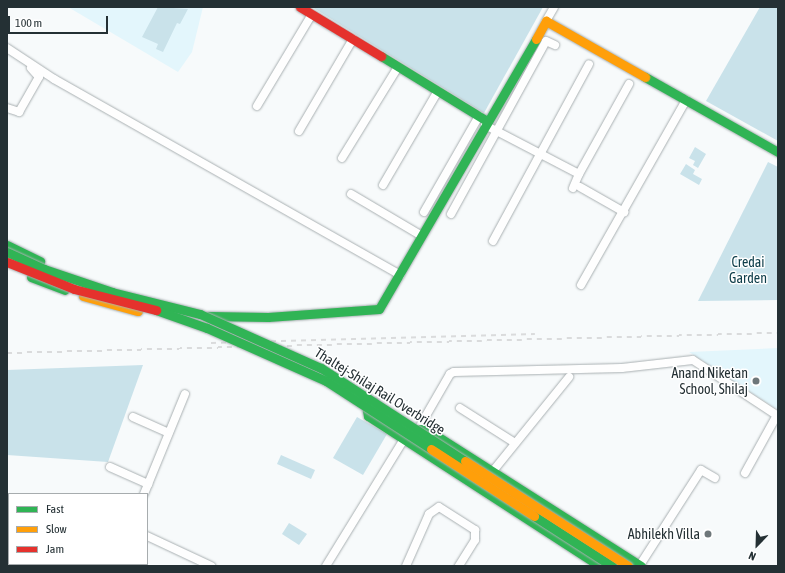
<!DOCTYPE html>
<html>
<head>
<meta charset="utf-8">
<style>
	body { margin:0 }
	#map { position:relative; width:785px; height:573px; overflow:hidden; background:#f7fafb; font-family:"Asap Condensed",sans-serif }
	div>[style] { position:absolute }
	[style*='--x'] { left:calc(var(--x)*1px); top:calc(var(--y)*1px); width:calc(var(--w)*1px); rotate:calc(var(--a)*1deg) }
	.built>* { inset:0; background:#e3f6fc }
	.green>* { inset:0; background:#c9e2ea }
	.roads { filter:drop-shadow(0 0 1px #a9b0b2) drop-shadow(0 0 1px #a9b0b2) }
	.street>* { height:8px; margin:-4px; padding:0 4px; transform-origin:4px; border-radius:4px; background:#fefefe }
	.fast>* { height:9px; margin:-4.5px; padding:0 4.5px; transform-origin:4.5px; border-radius:4.5px; background:#30b455 }
	.slow>* { height:9px; margin:-4.5px; padding:0 4.5px; transform-origin:4.5px; border-radius:4.5px; background:#ff9f0a }
	.jam>* { height:9px; margin:-4.5px; padding:0 4.5px; transform-origin:4.5px; border-radius:4.5px; background:#e5322d }
	.rail>* { height:2px; margin-top:-1px; transform-origin:0; background:repeating-linear-gradient(90deg,#dadbdc 0 5px,transparent 0 10px) }
	.bridges { filter:drop-shadow(0 0 1px #a9b0b2) drop-shadow(0 0 1px #a9b0b2) }
	.fast-bridge>* { height:9px; margin:-4.5px; padding:0 4.5px; transform-origin:4.5px; border-radius:4.5px; background:#30b455 }
	.slow-bridge>* { height:9px; margin:-4.5px; padding:0 4.5px; transform-origin:4.5px; border-radius:4.5px; background:#ff9f0a }
	.jam-bridge>* { height:9px; margin:-4.5px; padding:0 4.5px; transform-origin:4.5px; border-radius:4.5px; background:#e5322d }
	.dots>* { width:11px; height:11px; translate:-50% -50%; box-sizing:border-box; border:2px solid #fff; border-radius:50% }
	span { translate:-50% -50%; white-space:nowrap; text-align:center; line-height:1.15; -webkit-text-stroke:3px #fff; paint-order:stroke }
	.park-label { font-size:14px; color:#0d3d49 }
	.poi-label { font-size:14px; color:#243034 }
	.right { translate:-100% -50%; text-align:right }
	.street-label { font-size:14px; color:#243034 }
	.frame { position:absolute; inset:0; border:8px solid #243034; pointer-events:none }
	.legend { position:absolute; left:8px; top:493px; width:140px; height:72px; box-sizing:border-box; background:#fff; border:1px solid #a7acae; margin:0; padding:5px 7px; list-style:none; font-size:12px; color:#243034 }
	.legend li { display:flex; align-items:center; gap:8px; height:20px }
	.legend b { width:20px; border:1px solid #a7acae }
	.north { position:absolute; left:737px; top:525px; width:40px; height:40px; -webkit-text-stroke:3px #fff; paint-order:stroke; rotate:203deg; font-size:11px; font-weight:700; line-height:16px; text-align:center; color:#243034 }
	.north::after { content:''; display:block; margin:auto; width:14px; height:18px; background:#243034; clip-path:polygon(50% 0,100% 100%,50% 72%,0 100%) }
	.scale { position:absolute; left:8px; top:16px; width:100px; height:18px; box-sizing:border-box; border:2px solid #243034; border-top:0; padding-left:5px; font-size:12px; line-height:14px; white-space:nowrap; color:#243034; -webkit-text-stroke:3px #fff; paint-order:stroke }
</style>
</head>
<body>
<div id="map">
	<div class="built">
		<div style="clip-path:polygon(68px 7px,203px 7px,192px 52px,178px 72px)"></div>
		<div style="clip-path:polygon(778px 348px,778px 410px,689px 352px)"></div>
	</div>
	<div class="green">
		<div style="clip-path:polygon(158px 7px,188px 9px,180px 24px,177px 23px,163px 52px,156px 49px,158px 44px,142px 37px)"></div>
		<div style="clip-path:polygon(312px 7px,543px 7px,484px 113px)"></div>
		<div style="clip-path:polygon(760px 7px,778px 7px,778px 141px,706px 101px)"></div>
		<div style="clip-path:polygon(695px 147px,706px 154px,698px 168px,693px 165px,695px 161px,689px 158px)"></div>
		<div style="clip-path:polygon(768px 162px,778px 167px,778px 300px,698px 301px)"></div>
		<div style="clip-path:polygon(686px 164px,695px 170px,693px 174px,702px 179px,699px 185px,680px 174px)"></div>
		<div style="clip-path:polygon(143px 365px,108px 462px,7px 455px,7px 370px)"></div>
		<div style="clip-path:polygon(357px 417px,387px 434px,363px 475px,333px 458px)"></div>
		<div style="clip-path:polygon(281px 455px,315px 470px,311px 479px,277px 464px)"></div>
		<div style="clip-path:polygon(289px 523px,307px 534px,299px 545px,282px 534px)"></div>
	</div>
	<div class="roads">
		<div class="street">
			<div style="--x:546;--y:21;--w:16;--a:-60"></div>
			<div style="--x:7;--y:48;--w:56;--a:33.4"></div>
			<div style="--x:54;--y:79;--w:398;--a:29.5"></div>
			<div style="--x:257;--y:106;--w:107;--a:-59.1"></div>
			<div style="--x:7;--y:108;--w:13;--a:18"></div>
			<div style="--x:19;--y:112;--w:40;--a:-60.3"></div>
			<div style="--x:39;--y:77;--w:12;--a:-132"></div>
			<div style="--x:485;--y:125;--w:106;--a:27.5"></div>
			<div style="--x:579;--y:174;--w:103;--a:-60.9"></div>
			<div style="--x:299;--y:131;--w:107;--a:-59.6"></div>
			<div style="--x:342;--y:158;--w:107;--a:-58.4"></div>
			<div style="--x:383;--y:185;--w:109;--a:-59.7"></div>
			<div style="--x:580;--y:187;--w:51;--a:29.6"></div>
			<div style="--x:573;--y:188;--w:15;--a:-67"></div>
			<div style="--x:351;--y:194;--w:82;--a:30.6"></div>
			<div style="--x:424;--y:212;--w:111;--a:-60.2"></div>
			<div style="--x:451;--y:214;--w:197;--a:-61.2"></div>
			<div style="--x:546;--y:41;--w:10;--a:24"></div>
			<div style="--x:493;--y:241;--w:201;--a:-61.5"></div>
			<div style="--x:581;--y:285;--w:213;--a:-60.4"></div>
			<div style="--x:460;--y:408;--w:65;--a:32.5"></div>
			<div style="--x:133;--y:417;--w:39;--a:24"></div>
			<div style="--x:420;--y:426;--w:60;--a:-60"></div>
			<div style="--x:450;--y:374;--w:4;--a:-27"></div>
			<div style="--x:454;--y:372;--w:168;--a:-1.4"></div>
			<div style="--x:622;--y:368;--w:71;--a:-6.4"></div>
			<div style="--x:693;--y:360;--w:102;--a:33.4"></div>
			<div style="--x:110;--y:467;--w:42;--a:24.1"></div>
			<div style="--x:493;--y:471;--w:121;--a:-51"></div>
			<div style="--x:745;--y:473;--w:66;--a:-61.1"></div>
			<div style="--x:144;--y:494;--w:108;--a:-67.7"></div>
			<div style="--x:147;--y:536;--w:71;--a:25.1"></div>
			<div style="--x:90;--y:564;--w:4;--a:27"></div>
			<div style="--x:640;--y:565;--w:113;--a:-57.3"></div>
			<div style="--x:701;--y:470;--w:16;--a:30"></div>
			<div style="--x:326;--y:566;--w:149;--a:-58.4"></div>
			<div style="--x:406;--y:566;--w:57;--a:-66.1"></div>
			<div style="--x:429;--y:514;--w:12;--a:-35"></div>
			<div style="--x:439;--y:507;--w:43;--a:32.6"></div>
			<div style="--x:475;--y:530;--w:10;--a:90"></div>
			<div style="--x:475;--y:540;--w:31;--a:122"></div>
		</div>
		<div class="fast">
			<div style="--x:381;--y:56;--w:124;--a:31.5"></div>
			<div style="--x:645;--y:77;--w:153;--a:29.4"></div>
			<div style="--x:7;--y:245;--w:37;--a:26"></div>
			<div style="--x:31;--y:277;--w:36;--a:21"></div>
			<div style="--x:209;--y:316;--w:59;--a:1"></div>
			<div style="--x:268;--y:317;--w:111;--a:-4.1"></div>
			<div style="--x:379;--y:309;--w:312;--a:-59.8"></div>
			<div style="--x:374;--y:402;--w:11;--a:131"></div>
			<div style="--x:367;--y:410;--w:6;--a:81"></div>
			<div style="--x:368;--y:416;--w:276;--a:32.9"></div>
			<div style="--x:416;--y:437;--w:9;--a:-63"></div>
			<div style="--x:420;--y:429;--w:6;--a:0"></div>
			<div style="--x:426;--y:429;--w:255;--a:32.5"></div>
		</div>
		<div class="slow">
			<div style="--x:536;--y:39;--w:21;--a:-61"></div>
			<div style="--x:546;--y:21;--w:114;--a:29.5"></div>
			<div style="--x:83;--y:296;--w:57;--a:15.3"></div>
		</div>
		<div class="jam">
			<div style="--x:300;--y:7;--w:95;--a:31.2"></div>
		</div>
	</div>
	<div class="rail">
		<div style="--x:211;--y:343;--w:324;--a:-1.6"></div>
		<div style="--x:7;--y:353;--w:771;--a:-1.49"></div>
	</div>
	<div class="bridges">
		<div class="fast-bridge">
			<div style="--x:7;--y:252;--w:41;--a:24.7"></div>
			<div style="--x:44;--y:269;--w:72;--a:18.7"></div>
			<div style="--x:112;--y:292;--w:91;--a:14"></div>
			<div style="--x:200;--y:314;--w:133;--a:24.1"></div>
			<div style="--x:321;--y:368;--w:171;--a:32.9"></div>
			<div style="--x:156;--y:310;--w:54;--a:19.4"></div>
			<div style="--x:207;--y:328;--w:130;--a:24"></div>
			<div style="--x:326;--y:381;--w:125;--a:32.9"></div>
			<div style="--x:534;--y:516;--w:93;--a:32.7"></div>
		</div>
		<div class="slow-bridge">
			<div style="--x:431;--y:449;--w:123;--a:33"></div>
			<div style="--x:465;--y:461;--w:194;--a:32.8"></div>
		</div>
		<div class="jam-bridge">
			<div style="--x:7;--y:262;--w:72;--a:21.9"></div>
			<div style="--x:74;--y:289;--w:85;--a:14.4"></div>
		</div>
	</div>
	<div class="dots">
		<div style="left:756px;top:381px;background:#6e777a"></div>
		<div style="left:708px;top:534px;background:#6e777a"></div>
	</div>
	<div class="park-label">
		<span style="left:748px;top:270px">Credai<br>Garden</span>
	</div>
	<div class="poi-label">
		<span class="right" style="left:748px;top:381px">Anand Niketan<br>School, Shilaj</span>
		<span class="right" style="left:700px;top:534px">Abhilekh Villa</span>
	</div>
	<div class="street-label">
		<span style="left:380px;top:391px;rotate:32deg">Thaltej-Shilaj Rail Overbridge</span>
	</div>
	<div class="frame"></div>
	<ul class="legend">
	<li><b style="height:5px;background:#30b455"></b>Fast</li>
	<li><b style="height:5px;background:#ff9f0a"></b>Slow</li>
	<li><b style="height:5px;background:#e5322d"></b>Jam</li>
	</ul>
	<div class="north">N</div>
	<div class="scale">100 m</div>
</div>
</body>
</html>
